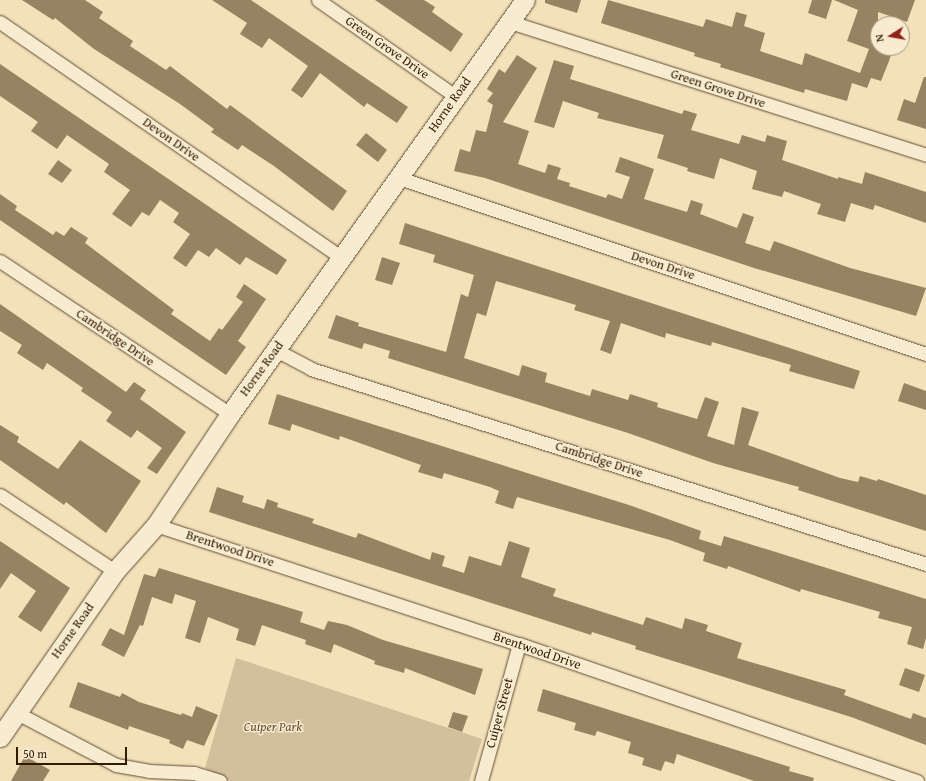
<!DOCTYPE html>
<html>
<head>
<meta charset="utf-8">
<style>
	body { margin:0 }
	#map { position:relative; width:926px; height:781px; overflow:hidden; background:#f3e1ba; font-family:"Gentium Book Plus",serif }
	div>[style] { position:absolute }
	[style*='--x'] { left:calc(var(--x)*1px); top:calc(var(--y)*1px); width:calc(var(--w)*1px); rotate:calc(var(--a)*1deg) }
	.green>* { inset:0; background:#d2bf9b }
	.building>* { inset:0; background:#978261 }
	.roads { filter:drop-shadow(0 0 1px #634c2f) drop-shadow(0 0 1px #634c2f) }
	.street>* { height:13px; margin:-6.5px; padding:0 6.5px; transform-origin:6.5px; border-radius:6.5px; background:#f7ecd2 }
	.secondary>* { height:19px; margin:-9.5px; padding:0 9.5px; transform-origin:9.5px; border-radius:9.5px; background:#f7ecd2 }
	span { translate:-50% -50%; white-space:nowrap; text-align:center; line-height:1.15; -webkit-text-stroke:3px #f7ecd2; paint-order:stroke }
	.street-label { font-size:13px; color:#331b01 }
	.park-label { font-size:13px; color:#634c2f; font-style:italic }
	.north { position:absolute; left:870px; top:16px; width:40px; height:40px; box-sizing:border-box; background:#f7ecd2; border:1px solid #a9987e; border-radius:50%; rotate:259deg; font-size:11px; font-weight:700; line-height:16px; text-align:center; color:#331b01 }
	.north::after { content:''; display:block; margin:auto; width:14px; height:18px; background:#8f2418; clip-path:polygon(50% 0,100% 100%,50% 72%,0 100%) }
	.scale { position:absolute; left:16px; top:747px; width:111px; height:18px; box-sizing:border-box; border:2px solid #331b01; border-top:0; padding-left:5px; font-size:12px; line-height:14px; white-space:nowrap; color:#331b01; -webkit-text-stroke:3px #f7ecd2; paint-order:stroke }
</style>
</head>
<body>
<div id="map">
	<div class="green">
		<div style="clip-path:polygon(236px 658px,482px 739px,469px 781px,229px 781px,205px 768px)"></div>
	</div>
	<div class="building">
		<div style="clip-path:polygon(22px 0,85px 0,103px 12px,99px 18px,133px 41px,130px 46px,166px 70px,170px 66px,227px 109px,230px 105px,347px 191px,333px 211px,274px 166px,242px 145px,238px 150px,211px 132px,214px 129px,180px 104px,94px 49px,55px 18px,53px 20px)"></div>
		<div style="clip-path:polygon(212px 0,251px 0,408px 107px,397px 123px,367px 103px,364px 107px,320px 73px,302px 98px,291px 90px,308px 66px,269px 38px,262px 48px,240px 34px,247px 23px)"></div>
		<div style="clip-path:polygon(375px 0,424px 0,435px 7px,432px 12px,463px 34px,451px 52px)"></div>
		<div style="clip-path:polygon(545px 0,581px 0,577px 13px,545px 3px)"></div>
		<div style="clip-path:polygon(608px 0,703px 27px,706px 19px,732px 27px,736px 12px,747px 15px,744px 26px,765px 33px,760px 51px,802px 65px,805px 53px,860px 73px,869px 49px,847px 41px,858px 10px,834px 0,915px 0,907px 22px,878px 12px,878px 48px,893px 48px,889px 61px,881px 81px,871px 78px,867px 88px,852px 83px,847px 101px,805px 89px,804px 93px,720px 67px,721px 64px,694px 56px,695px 53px,601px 23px)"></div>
		<div style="clip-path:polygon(812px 0,832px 0,826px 19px,808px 13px)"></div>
		<div style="clip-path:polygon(517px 55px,537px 68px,503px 122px,529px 131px,518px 164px,545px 173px,548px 164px,561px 168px,557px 179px,570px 183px,569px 186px,606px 198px,608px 194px,622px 199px,630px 177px,615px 172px,620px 157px,654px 169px,644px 199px,687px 212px,691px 200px,703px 204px,700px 214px,737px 228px,743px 213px,754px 217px,745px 243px,770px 251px,774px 241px,850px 268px,926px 288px,916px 316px,754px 268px,485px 178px,454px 171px,460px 149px,470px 152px,476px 130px,486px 132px,493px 105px,487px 101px,493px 93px,487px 89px,499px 69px,505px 73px)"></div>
		<div style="clip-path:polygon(554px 60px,574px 66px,570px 79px,682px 114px,684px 110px,697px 114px,691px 130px,739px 144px,742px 135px,765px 142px,767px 135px,787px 141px,782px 160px,838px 179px,838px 177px,862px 184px,865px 172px,926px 192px,926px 223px,875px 205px,873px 210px,851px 203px,845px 222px,817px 214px,821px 204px,784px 191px,782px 197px,752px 189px,757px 171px,720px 158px,714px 179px,687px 171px,688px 168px,657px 158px,664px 135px,597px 118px,599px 113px,563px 101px,554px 128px,534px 122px)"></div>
		<div style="clip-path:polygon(0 64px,287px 260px,277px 275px,246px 257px,240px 265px,216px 248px,209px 257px,198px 250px,186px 267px,173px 258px,190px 234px,173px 222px,179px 213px,160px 200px,149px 216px,142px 212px,131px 227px,112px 214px,130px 190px,104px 172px,109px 164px,67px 135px,57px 149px,31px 131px,38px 122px,0 96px)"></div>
		<div style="clip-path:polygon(924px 77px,926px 77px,926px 129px,897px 120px,904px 99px,915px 103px)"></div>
		<div style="clip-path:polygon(366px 133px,387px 150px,378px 162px,356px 145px)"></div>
		<div style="clip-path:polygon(58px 160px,72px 170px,62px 183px,48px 174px)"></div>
		<div style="clip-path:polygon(0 194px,17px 206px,15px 210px,53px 235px,56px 231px,64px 236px,71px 227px,88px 238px,85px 243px,174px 310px,171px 314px,210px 341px,219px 328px,222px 330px,243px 302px,236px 297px,244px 284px,266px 299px,238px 341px,246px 347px,226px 375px,0 220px)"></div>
		<div style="clip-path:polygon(405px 223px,860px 371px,854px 389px,799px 374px,789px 371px,791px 365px,712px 342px,711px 346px,666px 333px,665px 338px,621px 323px,611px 354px,600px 350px,610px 321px,574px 310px,576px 305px,496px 281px,486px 316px,477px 313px,464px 358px,519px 376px,522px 365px,547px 373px,545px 382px,590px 396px,592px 389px,628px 400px,630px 394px,658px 403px,657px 407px,697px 419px,705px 397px,719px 402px,707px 436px,734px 445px,742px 407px,759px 412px,748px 445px,840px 478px,858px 482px,860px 476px,877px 481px,878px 479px,926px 495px,926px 531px,798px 490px,799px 487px,713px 463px,628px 433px,388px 358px,390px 351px,364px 343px,362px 349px,328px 338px,336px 315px,359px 323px,358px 326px,446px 352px,461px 294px,468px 297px,474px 275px,433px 262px,435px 255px,399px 244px)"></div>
		<div style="clip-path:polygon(382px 257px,400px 263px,392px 285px,375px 280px)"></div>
		<div style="clip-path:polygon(0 304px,126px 392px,134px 382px,146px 390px,140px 399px,186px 432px,157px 474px,147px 468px,162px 448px,137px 430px,131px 438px,106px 421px,112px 412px,81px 391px,83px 388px,47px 363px,43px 370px,17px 353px,22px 345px,0 331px)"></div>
		<div style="clip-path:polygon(904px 383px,926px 391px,926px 410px,898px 401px)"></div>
		<div style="clip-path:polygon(277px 394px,632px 506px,701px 531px,699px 539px,721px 546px,724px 536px,926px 599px,926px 638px,923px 649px,907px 644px,912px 627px,878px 618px,880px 612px,801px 589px,800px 592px,728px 566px,727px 569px,703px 561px,705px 553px,670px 540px,517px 497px,513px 509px,495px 503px,499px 491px,490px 487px,444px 473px,442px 479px,418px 472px,421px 465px,340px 436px,339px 440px,292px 424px,290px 431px,268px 424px)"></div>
		<div style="clip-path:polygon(0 425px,19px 437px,17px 442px,58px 469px,80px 440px,141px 481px,106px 533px,66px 502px,64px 505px,0 460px)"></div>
		<div style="clip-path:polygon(217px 487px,244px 496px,242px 502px,264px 509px,267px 499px,278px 503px,277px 507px,314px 519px,312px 523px,356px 538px,358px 533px,430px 560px,432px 552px,445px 556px,442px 566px,464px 573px,469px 556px,501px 566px,509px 541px,530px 548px,521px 577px,556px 589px,553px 596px,643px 625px,646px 617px,682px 629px,685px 618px,708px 625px,706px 631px,742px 643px,737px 658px,846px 690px,844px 695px,911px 719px,913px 713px,926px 718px,926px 745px,851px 717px,635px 649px,636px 646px,592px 632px,591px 635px,209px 512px)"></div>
		<div style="clip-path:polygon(0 541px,70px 588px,41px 632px,18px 617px,36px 591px,11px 573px,0 589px)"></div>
		<div style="clip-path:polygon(159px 568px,303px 612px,300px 622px,324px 630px,328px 621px,347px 625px,383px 640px,483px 669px,475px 695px,405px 668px,404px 673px,374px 664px,375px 661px,334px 644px,331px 653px,305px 644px,306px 640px,262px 625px,255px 646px,236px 640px,239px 629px,208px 617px,200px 643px,185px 638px,196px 601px,175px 594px,172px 604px,152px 597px,143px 626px,140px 625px,124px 657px,101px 645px,110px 628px,124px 635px,144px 574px,155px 577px)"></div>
		<div style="clip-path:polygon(905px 668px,925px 675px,919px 692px,899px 685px)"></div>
		<div style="clip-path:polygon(78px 682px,120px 697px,122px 693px,139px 702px,181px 715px,182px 713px,192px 717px,196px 706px,218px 715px,204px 746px,187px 740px,183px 749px,169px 743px,170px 740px,129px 726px,128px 730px,69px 707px)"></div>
		<div style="clip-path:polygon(543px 689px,790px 767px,789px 771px,814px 778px,813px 781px,754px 781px,677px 754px,674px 764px,665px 761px,661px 771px,642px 765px,644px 758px,628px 753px,631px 742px,597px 731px,595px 736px,574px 730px,576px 723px,537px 711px)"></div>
		<div style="clip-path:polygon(453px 712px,468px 716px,462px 732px,448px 727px)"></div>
		<div style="clip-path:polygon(25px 756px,50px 770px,43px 781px,11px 781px)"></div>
	</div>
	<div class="roads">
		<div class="street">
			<div style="--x:318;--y:0;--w:167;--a:35"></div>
			<div style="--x:0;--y:22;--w:416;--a:34.6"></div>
			<div style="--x:510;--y:22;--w:437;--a:17.7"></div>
			<div style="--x:399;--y:178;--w:556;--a:18.47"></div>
			<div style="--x:0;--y:261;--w:276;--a:33.6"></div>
			<div style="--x:276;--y:350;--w:40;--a:28"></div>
			<div style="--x:311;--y:369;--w:645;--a:17.59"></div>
			<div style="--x:0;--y:495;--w:138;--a:33.5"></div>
			<div style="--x:156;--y:525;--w:382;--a:18.2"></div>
			<div style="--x:519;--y:644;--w:421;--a:19"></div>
			<div style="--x:17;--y:713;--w:112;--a:27.7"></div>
			<div style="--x:116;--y:765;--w:34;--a:10"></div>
			<div style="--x:149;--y:771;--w:45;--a:2.5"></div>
			<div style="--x:194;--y:773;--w:27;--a:17"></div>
			<div style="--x:481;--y:781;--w:142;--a:-74.5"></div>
		</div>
		<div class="secondary">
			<div style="--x:0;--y:737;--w:202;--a:-55.3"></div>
			<div style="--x:115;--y:571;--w:62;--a:-48.3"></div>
			<div style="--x:156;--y:525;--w:133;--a:-56.3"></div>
			<div style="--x:230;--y:414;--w:508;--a:-54.53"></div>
		</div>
	</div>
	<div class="street-label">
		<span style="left:387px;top:48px;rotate:35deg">Green Grove Drive</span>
		<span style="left:718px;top:89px;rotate:18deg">Green Grove Drive</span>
		<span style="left:450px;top:105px;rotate:-55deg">Horne Road</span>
		<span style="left:171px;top:140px;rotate:35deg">Devon Drive</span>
		<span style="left:663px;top:266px;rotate:18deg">Devon Drive</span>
		<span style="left:115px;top:338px;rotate:34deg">Cambridge Drive</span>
		<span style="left:262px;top:369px;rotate:-54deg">Horne Road</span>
		<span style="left:599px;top:460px;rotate:18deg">Cambridge Drive</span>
		<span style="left:230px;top:549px;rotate:18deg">Brentwood Drive</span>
		<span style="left:73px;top:631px;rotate:-55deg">Horne Road</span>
		<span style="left:537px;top:651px;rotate:19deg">Brentwood Drive</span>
		<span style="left:500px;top:713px;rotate:-75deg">Cuiper Street</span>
	</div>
	<div class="park-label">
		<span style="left:273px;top:727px">Cuiper Park</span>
	</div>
	<div class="north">N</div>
	<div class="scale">50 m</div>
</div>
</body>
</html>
